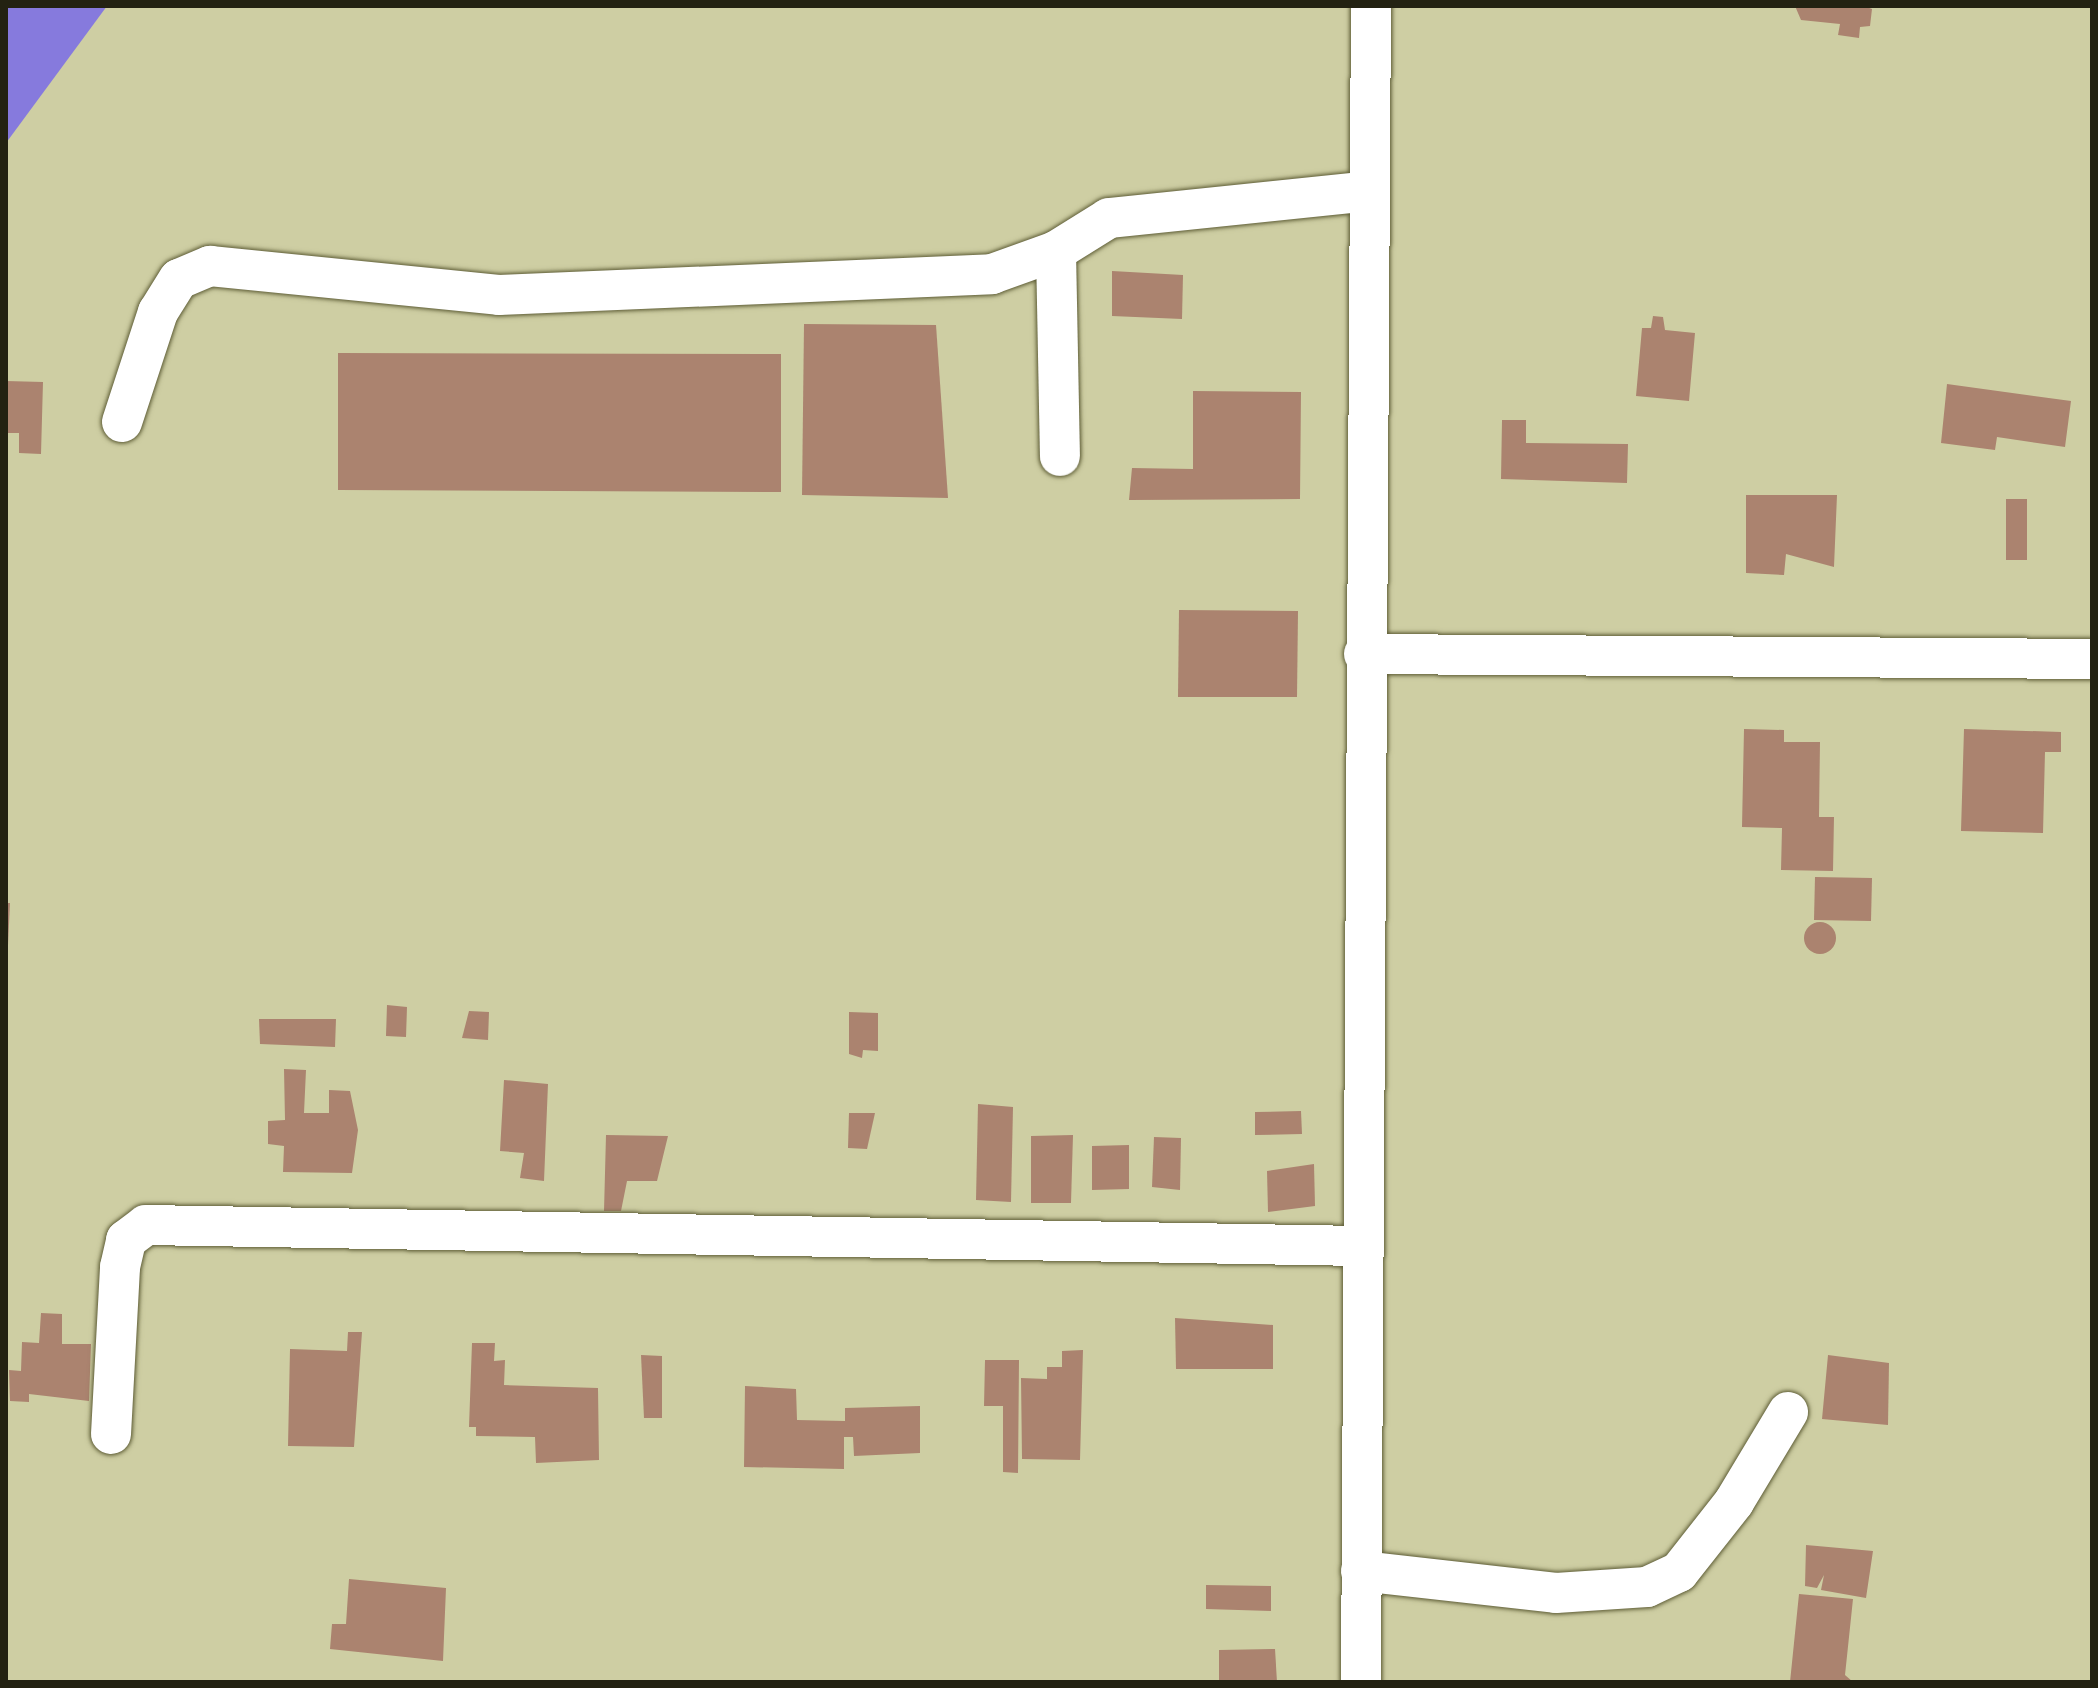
<!DOCTYPE html>
<html>
<head>
<meta charset="utf-8">
<style>
	body { margin:0 }
	#map { position:relative; width:2098px; height:1688px; overflow:hidden; background:#cecea3; font-family:"Alegreya Sans",sans-serif }
	div>[style] { position:absolute }
	[style*='--x'] { left:calc(var(--x)*1px); top:calc(var(--y)*1px); width:calc(var(--w)*1px); rotate:calc(var(--a)*1deg) }
	.forest>* { inset:0; background:#867add }
	.building>* { inset:0; background:#ab836f }
	.round { border-radius:50% }
	.roads { filter:drop-shadow(0 0 2px #5e5d36) drop-shadow(0 0 2px #5e5d36) }
	.minor>* { height:40px; margin:-20px; padding:0 20px; transform-origin:20px; border-radius:20px; background:#fff }
	span { translate:-50% -50%; white-space:nowrap; text-align:center; line-height:1.15; -webkit-text-stroke:8px #cecea3; paint-order:stroke }
	.frame { position:absolute; inset:0; border:8px solid #232212; pointer-events:none }
</style>
</head>
<body>
<div id="map">
	<div class="forest">
		<div style="clip-path:polygon(6px 6px,107px 6px,6px 143px)"></div>
	</div>
	<div class="building">
		<div style="clip-path:polygon(1795px 6px,1864px 6px,1872px 9px,1870px 26px,1860px 27px,1859px 38px,1838px 35px,1840px 24px,1801px 20px)"></div>
		<div style="clip-path:polygon(1112px 271px,1183px 275px,1182px 319px,1112px 316px)"></div>
		<div style="clip-path:polygon(1653px 316px,1663px 317px,1665px 330px,1695px 333px,1689px 401px,1636px 396px,1642px 328px,1651px 328px)"></div>
		<div style="clip-path:polygon(804px 324px,936px 325px,948px 498px,802px 495px)"></div>
		<div style="clip-path:polygon(338px 353px,781px 354px,781px 492px,338px 490px)"></div>
		<div style="clip-path:polygon(6px 381px,43px 382px,41px 454px,19px 453px,19px 433px,6px 433px)"></div>
		<div style="clip-path:polygon(1947px 384px,2071px 401px,2065px 447px,1997px 437px,1995px 450px,1941px 443px)"></div>
		<div style="clip-path:polygon(1193px 391px,1301px 392px,1300px 499px,1129px 500px,1132px 468px,1193px 469px)"></div>
		<div style="clip-path:polygon(1502px 420px,1526px 420px,1526px 443px,1628px 444px,1627px 483px,1501px 479px)"></div>
		<div style="clip-path:polygon(1746px 495px,1837px 495px,1834px 567px,1786px 554px,1784px 575px,1746px 573px)"></div>
		<div style="clip-path:polygon(2006px 499px,2027px 499px,2027px 560px,2006px 560px)"></div>
		<div style="clip-path:polygon(1179px 610px,1298px 611px,1297px 697px,1178px 697px)"></div>
		<div style="clip-path:polygon(1744px 729px,1784px 730px,1784px 742px,1820px 742px,1819px 817px,1834px 817px,1833px 871px,1781px 870px,1782px 828px,1742px 827px)"></div>
		<div style="clip-path:polygon(1964px 729px,2061px 732px,2061px 752px,2045px 752px,2043px 833px,1961px 831px)"></div>
		<div style="clip-path:polygon(1815px 877px,1872px 878px,1871px 921px,1814px 920px)"></div>
		<div style="clip-path:polygon(6px 903px,10px 903px,8px 945px,6px 945px)"></div>
		<div class="round" style="left:1804px;top:922px;width:32px;height:32px"></div>
		<div style="clip-path:polygon(387px 1005px,407px 1007px,406px 1037px,386px 1036px)"></div>
		<div style="clip-path:polygon(469px 1011px,489px 1012px,488px 1040px,462px 1038px)"></div>
		<div style="clip-path:polygon(849px 1012px,878px 1013px,878px 1051px,863px 1050px,862px 1058px,849px 1054px)"></div>
		<div style="clip-path:polygon(259px 1019px,336px 1019px,335px 1047px,260px 1044px)"></div>
		<div style="clip-path:polygon(284px 1069px,306px 1070px,304px 1113px,329px 1113px,329px 1090px,350px 1091px,358px 1130px,352px 1173px,283px 1172px,284px 1146px,268px 1144px,268px 1121px,285px 1120px)"></div>
		<div style="clip-path:polygon(504px 1080px,548px 1084px,544px 1181px,520px 1178px,524px 1153px,500px 1151px)"></div>
		<div style="clip-path:polygon(978px 1104px,1013px 1107px,1011px 1202px,976px 1200px)"></div>
		<div style="clip-path:polygon(1301px 1111px,1302px 1134px,1255px 1135px,1255px 1112px)"></div>
		<div style="clip-path:polygon(849px 1113px,875px 1113px,867px 1149px,848px 1148px)"></div>
		<div style="clip-path:polygon(606px 1135px,668px 1136px,657px 1181px,627px 1181px,621px 1211px,604px 1211px)"></div>
		<div style="clip-path:polygon(1073px 1135px,1071px 1203px,1031px 1203px,1031px 1136px)"></div>
		<div style="clip-path:polygon(1154px 1137px,1181px 1138px,1180px 1190px,1152px 1187px)"></div>
		<div style="clip-path:polygon(1129px 1145px,1129px 1189px,1092px 1190px,1092px 1146px)"></div>
		<div style="clip-path:polygon(1314px 1164px,1315px 1206px,1268px 1212px,1267px 1171px)"></div>
		<div style="clip-path:polygon(41px 1313px,62px 1314px,62px 1344px,91px 1344px,89px 1401px,29px 1394px,29px 1402px,10px 1401px,9px 1370px,21px 1371px,22px 1342px,39px 1343px)"></div>
		<div style="clip-path:polygon(1175px 1318px,1273px 1325px,1273px 1369px,1176px 1369px)"></div>
		<div style="clip-path:polygon(348px 1332px,362px 1332px,354px 1447px,288px 1446px,290px 1349px,347px 1351px)"></div>
		<div style="clip-path:polygon(472px 1343px,495px 1343px,494px 1361px,505px 1360px,504px 1385px,598px 1388px,599px 1460px,536px 1463px,535px 1437px,476px 1436px,476px 1427px,469px 1427px)"></div>
		<div style="clip-path:polygon(1083px 1350px,1080px 1460px,1022px 1459px,1021px 1378px,1047px 1379px,1047px 1367px,1062px 1367px,1062px 1351px)"></div>
		<div style="clip-path:polygon(641px 1355px,662px 1356px,662px 1418px,644px 1418px)"></div>
		<div style="clip-path:polygon(1828px 1355px,1889px 1363px,1888px 1425px,1822px 1419px)"></div>
		<div style="clip-path:polygon(985px 1360px,1019px 1360px,1018px 1473px,1003px 1472px,1003px 1406px,984px 1406px)"></div>
		<div style="clip-path:polygon(745px 1386px,796px 1389px,797px 1420px,845px 1421px,845px 1408px,920px 1406px,920px 1453px,854px 1456px,853px 1437px,844px 1437px,844px 1469px,744px 1467px)"></div>
		<div style="clip-path:polygon(1806px 1545px,1873px 1551px,1866px 1598px,1821px 1590px,1824px 1575px,1817px 1588px,1805px 1586px)"></div>
		<div style="clip-path:polygon(349px 1579px,446px 1588px,443px 1661px,330px 1649px,332px 1624px,346px 1624px)"></div>
		<div style="clip-path:polygon(1206px 1585px,1271px 1586px,1271px 1611px,1206px 1609px)"></div>
		<div style="clip-path:polygon(1799px 1594px,1853px 1599px,1845px 1675px,1853px 1682px,1790px 1682px)"></div>
		<div style="clip-path:polygon(1275px 1649px,1277px 1682px,1219px 1682px,1219px 1650px)"></div>
	</div>
	<div class="roads">
		<div class="minor">
			<div style="--x:1056;--y:251;--w:205;--a:88.9"></div>
			<div style="--x:122;--y:422;--w:116;--a:-71.9"></div>
			<div style="--x:158;--y:312;--w:39;--a:-58"></div>
			<div style="--x:179;--y:279;--w:34;--a:-23"></div>
			<div style="--x:210;--y:266;--w:290;--a:5.7"></div>
			<div style="--x:499;--y:295;--w:493;--a:-2.4"></div>
			<div style="--x:992;--y:274;--w:68;--a:-19.8"></div>
			<div style="--x:1056;--y:251;--w:62;--a:-31.9"></div>
			<div style="--x:1109;--y:218;--w:261;--a:-5.9"></div>
			<div style="--x:1364;--y:654;--w:728;--a:0.39"></div>
			<div style="--x:111;--y:1434;--w:167;--a:-86.9"></div>
			<div style="--x:120;--y:1267;--w:28;--a:-77"></div>
			<div style="--x:126;--y:1240;--w:25;--a:-37"></div>
			<div style="--x:146;--y:1225;--w:1216;--a:0.99"></div>
			<div style="--x:1361;--y:1571;--w:196;--a:6.4"></div>
			<div style="--x:1556;--y:1593;--w:91;--a:-3.8"></div>
			<div style="--x:1647;--y:1587;--w:35;--a:-25"></div>
			<div style="--x:1679;--y:1572;--w:89;--a:-51.8"></div>
			<div style="--x:1734;--y:1502;--w:105;--a:-59"></div>
			<div style="--x:1361;--y:1682;--w:1676;--a:-89.66"></div>
		</div>
	</div>
	<div class="frame"></div>
</div>
</body>
</html>
